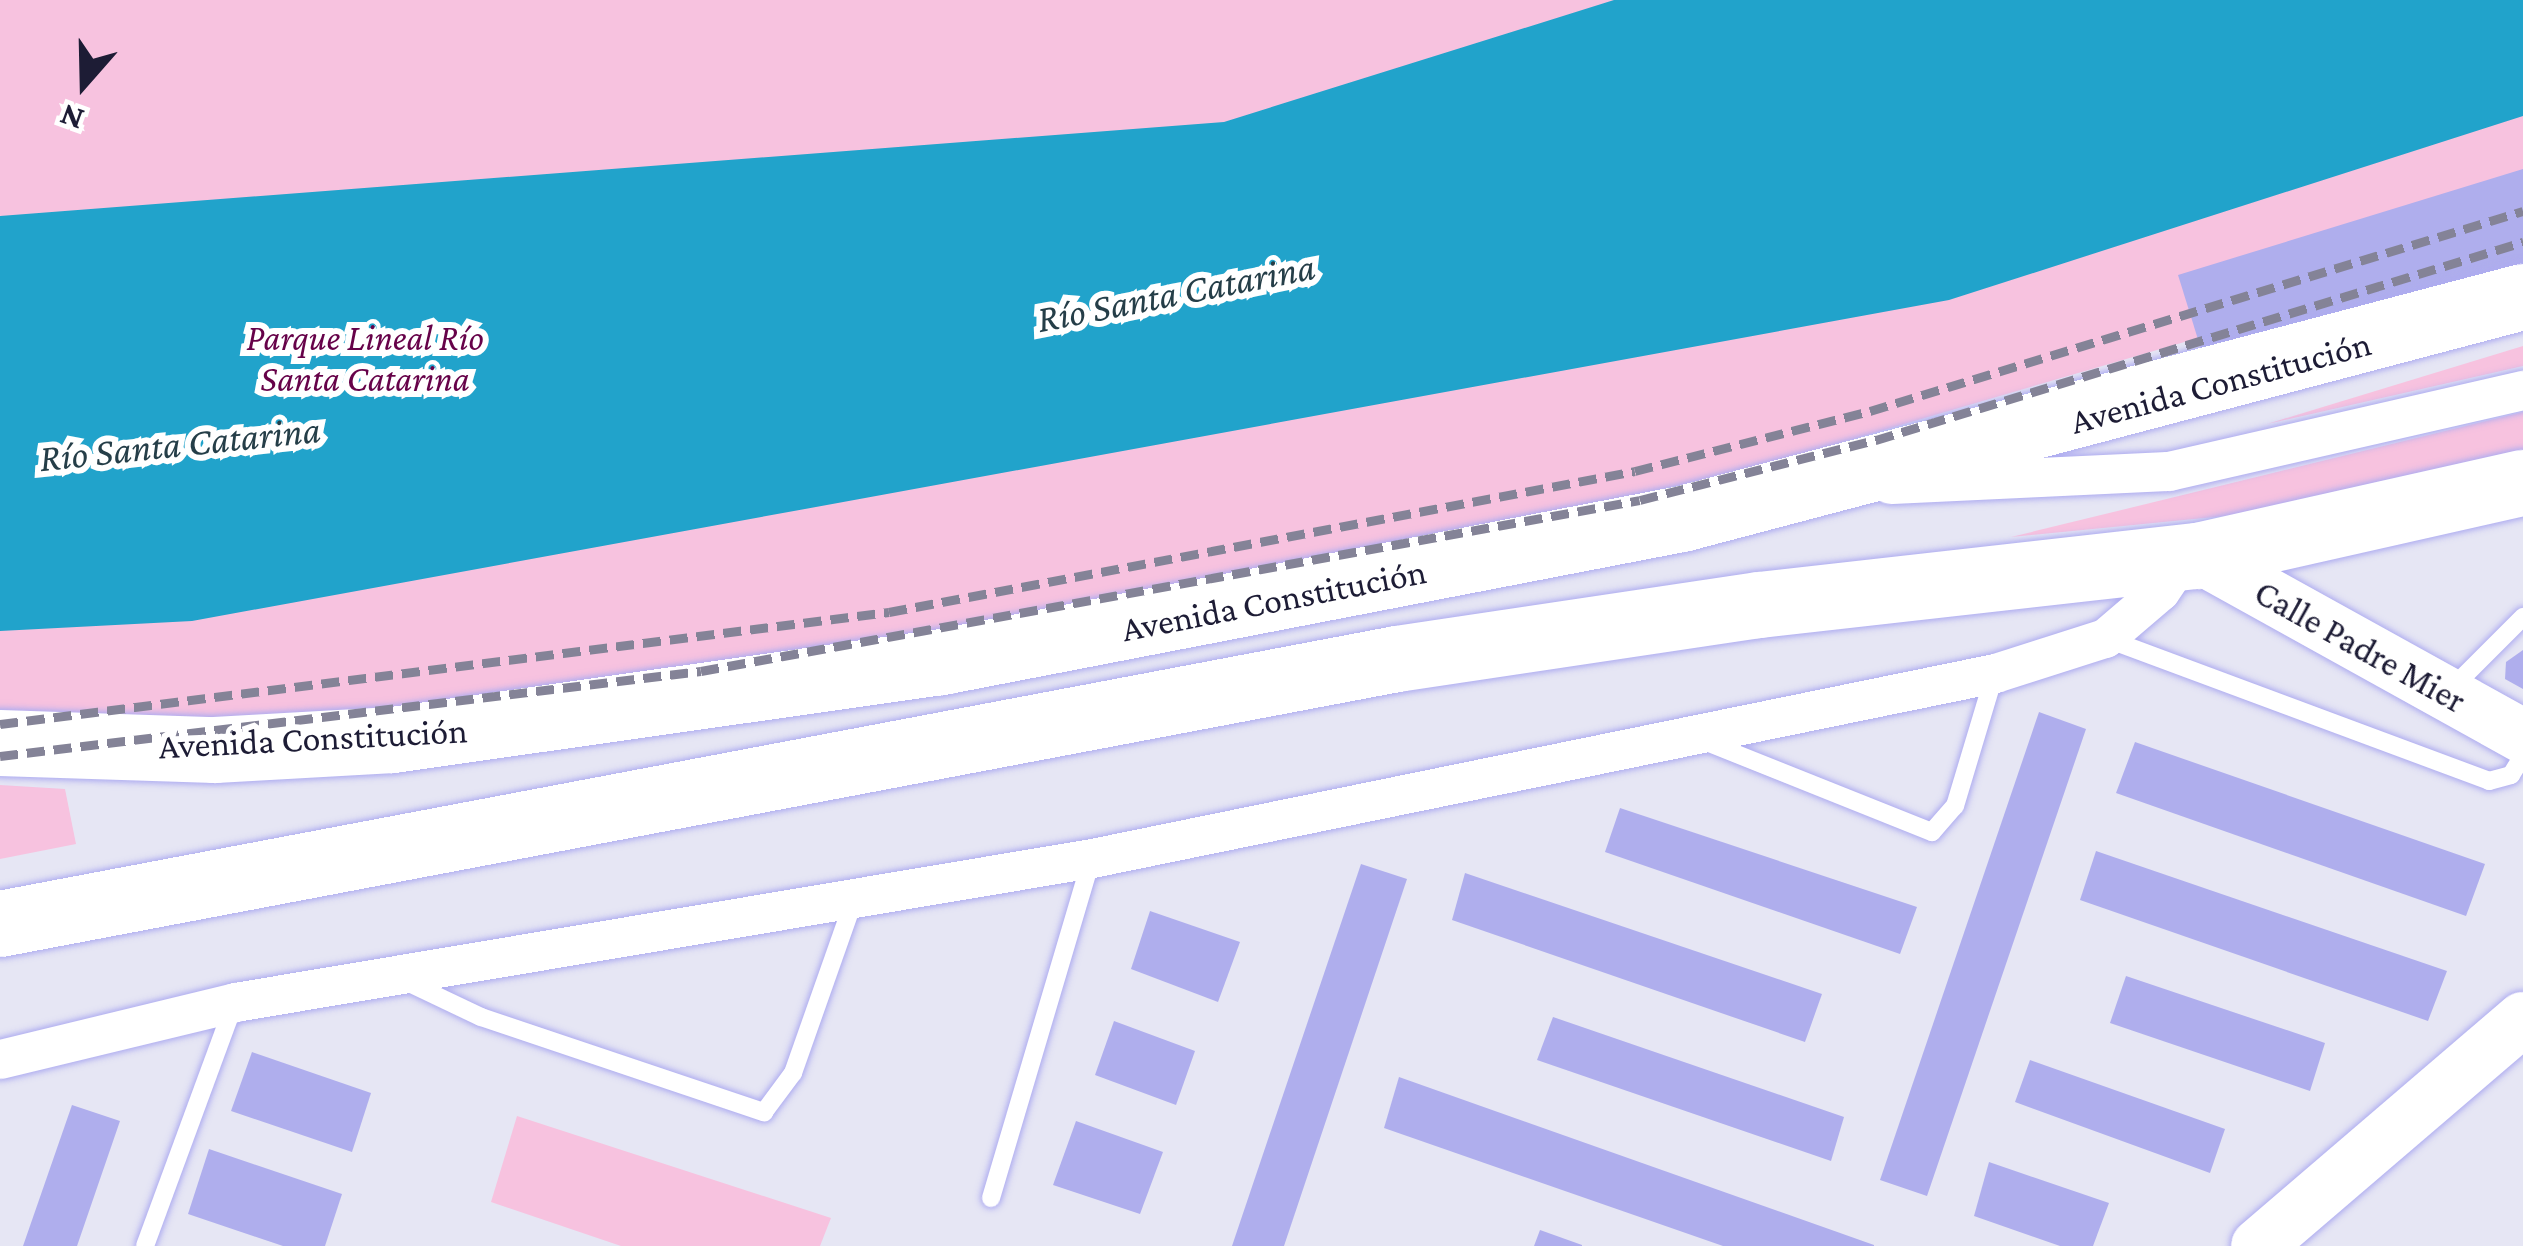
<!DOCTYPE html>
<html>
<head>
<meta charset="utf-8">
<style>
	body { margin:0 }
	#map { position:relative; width:2523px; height:1246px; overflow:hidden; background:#e6e6f4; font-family:"Crimson Pro",serif }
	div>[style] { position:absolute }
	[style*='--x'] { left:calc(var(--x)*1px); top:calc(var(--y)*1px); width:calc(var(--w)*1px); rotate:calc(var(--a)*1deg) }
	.green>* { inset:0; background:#f7c2df }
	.water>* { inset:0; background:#21a3cb }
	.building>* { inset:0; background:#afaeed }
	.roads { filter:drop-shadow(0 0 3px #aeacf0) drop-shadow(0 0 3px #aeacf0) }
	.lane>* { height:18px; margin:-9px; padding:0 9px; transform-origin:9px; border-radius:9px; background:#fff }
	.street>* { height:39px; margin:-19.5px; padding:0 19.5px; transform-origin:19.5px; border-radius:19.5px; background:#fff }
	.secondary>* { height:54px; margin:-27px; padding:0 27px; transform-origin:27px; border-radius:27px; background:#fff }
	.highway>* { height:66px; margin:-33px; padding:0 33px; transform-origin:33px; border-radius:33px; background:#fff }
	.rail>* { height:9px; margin-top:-4.5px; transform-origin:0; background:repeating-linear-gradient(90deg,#848397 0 18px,transparent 0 27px) }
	span { translate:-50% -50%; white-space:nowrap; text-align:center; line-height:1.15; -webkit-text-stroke:12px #fff; paint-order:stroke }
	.park-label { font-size:36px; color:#660249; font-style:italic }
	.street-label { font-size:36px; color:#1d1c35 }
	.water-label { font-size:39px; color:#253e48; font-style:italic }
	.north { position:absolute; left:24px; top:24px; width:120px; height:120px; -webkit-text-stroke:9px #fff; paint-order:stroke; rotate:200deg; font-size:33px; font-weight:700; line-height:48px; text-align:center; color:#1d1c35 }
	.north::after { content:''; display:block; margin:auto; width:42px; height:54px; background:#1d1c35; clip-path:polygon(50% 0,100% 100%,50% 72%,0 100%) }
</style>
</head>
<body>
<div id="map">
	<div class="green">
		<div style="clip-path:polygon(0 0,2523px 0,2523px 243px,1740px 472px,1065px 618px,385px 718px,0 736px)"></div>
		<div style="clip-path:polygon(2523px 346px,2523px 366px,2267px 424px)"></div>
		<div style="clip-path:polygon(2523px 412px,2523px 459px,2275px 511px,2011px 537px)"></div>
		<div style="clip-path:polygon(0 785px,65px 789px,76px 844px,0 859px)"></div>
		<div style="clip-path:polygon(517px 1116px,831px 1218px,820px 1246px,621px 1246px,491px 1202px)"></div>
	</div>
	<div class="water">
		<div style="clip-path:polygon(1614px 0,2523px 0,2523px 116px,1949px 300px,192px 621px,0 631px,0 216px,1224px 122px)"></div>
	</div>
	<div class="building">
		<div style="clip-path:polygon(2523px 169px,2523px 282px,2210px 378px,2178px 275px)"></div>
		<div style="clip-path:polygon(2523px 650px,2523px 689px,2505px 679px,2506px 662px)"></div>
		<div style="clip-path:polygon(2039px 712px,2086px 729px,1927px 1196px,1880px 1180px)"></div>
		<div style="clip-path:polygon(2135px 742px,2485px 864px,2466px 916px,2116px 793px)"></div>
		<div style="clip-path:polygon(1620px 808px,1917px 907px,1900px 954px,1605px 852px)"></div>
		<div style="clip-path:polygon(2096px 851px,2447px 971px,2428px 1021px,2080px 900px)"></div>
		<div style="clip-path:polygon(1361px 864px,1407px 879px,1284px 1246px,1232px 1246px)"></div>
		<div style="clip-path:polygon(1465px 873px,1822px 994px,1805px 1042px,1452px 920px)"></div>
		<div style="clip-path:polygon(1150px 911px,1240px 942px,1218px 1002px,1131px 969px)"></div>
		<div style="clip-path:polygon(2126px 976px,2325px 1043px,2310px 1091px,2110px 1023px)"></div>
		<div style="clip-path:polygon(1553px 1017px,1844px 1117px,1831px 1161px,1537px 1060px)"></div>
		<div style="clip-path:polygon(1114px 1021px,1195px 1051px,1176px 1105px,1095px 1075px)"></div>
		<div style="clip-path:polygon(252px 1052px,371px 1093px,352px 1152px,231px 1111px)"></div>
		<div style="clip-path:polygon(2030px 1060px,2225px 1129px,2210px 1173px,2015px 1102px)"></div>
		<div style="clip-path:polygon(1399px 1077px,1874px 1245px,1874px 1246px,1723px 1246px,1384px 1128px)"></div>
		<div style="clip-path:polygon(72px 1105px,120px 1121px,77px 1246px,23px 1246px)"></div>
		<div style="clip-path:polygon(1076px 1121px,1163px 1152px,1140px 1214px,1053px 1185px)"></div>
		<div style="clip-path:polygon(209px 1149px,342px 1194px,325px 1246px,283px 1246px,188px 1214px)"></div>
		<div style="clip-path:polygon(1989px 1162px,2109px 1203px,2093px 1246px,2060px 1246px,1974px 1216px)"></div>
		<div style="clip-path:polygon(1540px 1230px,1582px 1245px,1582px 1246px,1534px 1246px)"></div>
	</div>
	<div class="roads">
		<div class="lane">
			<div style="--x:2105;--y:638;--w:410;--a:20.4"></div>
			<div style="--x:2489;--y:781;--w:23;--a:-15"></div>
			<div style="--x:2511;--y:775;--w:22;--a:-58"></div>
			<div style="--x:2449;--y:691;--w:105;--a:-45"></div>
			<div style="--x:1699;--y:739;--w:251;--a:21.8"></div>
			<div style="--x:1932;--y:832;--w:35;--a:-49"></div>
			<div style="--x:1955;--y:806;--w:139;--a:-73.3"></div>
			<div style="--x:403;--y:980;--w:86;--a:25.4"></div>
			<div style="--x:481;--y:1017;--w:299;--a:18.6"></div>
			<div style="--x:764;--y:1112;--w:49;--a:-53.4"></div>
			<div style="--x:793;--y:1073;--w:180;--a:-70.6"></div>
			<div style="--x:991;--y:1198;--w:355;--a:-73.5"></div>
			<div style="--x:145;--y:1246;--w:260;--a:-69.8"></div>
		</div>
		<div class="street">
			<div style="--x:1890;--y:484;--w:279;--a:-2.7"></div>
			<div style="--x:2169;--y:471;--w:363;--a:-12.9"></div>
			<div style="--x:0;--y:1059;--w:242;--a:-13.6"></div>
			<div style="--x:235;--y:1002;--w:869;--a:-9.54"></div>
			<div style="--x:1092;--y:858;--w:922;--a:-11.58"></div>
			<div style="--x:1995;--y:673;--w:115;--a:-17.7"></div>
			<div style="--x:2105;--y:638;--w:72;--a:-40.5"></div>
			<div style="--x:2160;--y:591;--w:40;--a:-56"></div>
		</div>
		<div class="secondary">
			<div style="--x:2198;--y:556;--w:372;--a:29"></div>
			<div style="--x:2258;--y:1246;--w:349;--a:-40.6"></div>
		</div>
		<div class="highway">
			<div style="--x:0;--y:743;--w:215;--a:1.9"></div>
			<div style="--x:215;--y:750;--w:178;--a:-3.2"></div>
			<div style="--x:393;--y:740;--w:555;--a:-8.09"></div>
			<div style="--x:942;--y:662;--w:754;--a:-10.94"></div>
			<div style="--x:1682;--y:519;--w:870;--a:-14.79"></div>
			<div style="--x:0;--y:924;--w:1422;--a:-10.74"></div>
			<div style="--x:1397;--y:659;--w:366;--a:-8.5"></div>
			<div style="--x:1759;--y:605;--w:442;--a:-6.4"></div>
			<div style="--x:2198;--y:556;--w:333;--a:-12.7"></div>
		</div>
	</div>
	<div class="rail">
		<div style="--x:0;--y:724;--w:896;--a:-7.18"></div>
		<div style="--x:889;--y:612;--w:759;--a:-10.7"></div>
		<div style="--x:1635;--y:471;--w:243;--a:-14.3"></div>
		<div style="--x:1870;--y:411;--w:683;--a:-17.03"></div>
		<div style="--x:0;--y:756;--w:706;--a:-6.91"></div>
		<div style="--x:701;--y:671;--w:954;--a:-10.32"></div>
		<div style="--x:1640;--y:500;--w:244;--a:-14.3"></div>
		<div style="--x:1876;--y:440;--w:677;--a:-17.02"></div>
	</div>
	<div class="park-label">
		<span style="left:365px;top:359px">Parque Lineal Río<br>Santa Catarina</span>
	</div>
	<div class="street-label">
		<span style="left:2221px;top:383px;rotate:-15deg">Avenida Constitución</span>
		<span style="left:1274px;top:601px;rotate:-11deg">Avenida Constitución</span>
		<span style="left:2360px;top:647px;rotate:29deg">Calle Padre Mier</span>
		<span style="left:313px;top:739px;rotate:-3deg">Avenida Constitución</span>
	</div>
	<div class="water-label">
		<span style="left:1176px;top:293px;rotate:-11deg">Río Santa Catarina</span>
		<span style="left:180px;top:444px;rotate:-6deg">Río Santa Catarina</span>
	</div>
	<div class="north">N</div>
</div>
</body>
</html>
